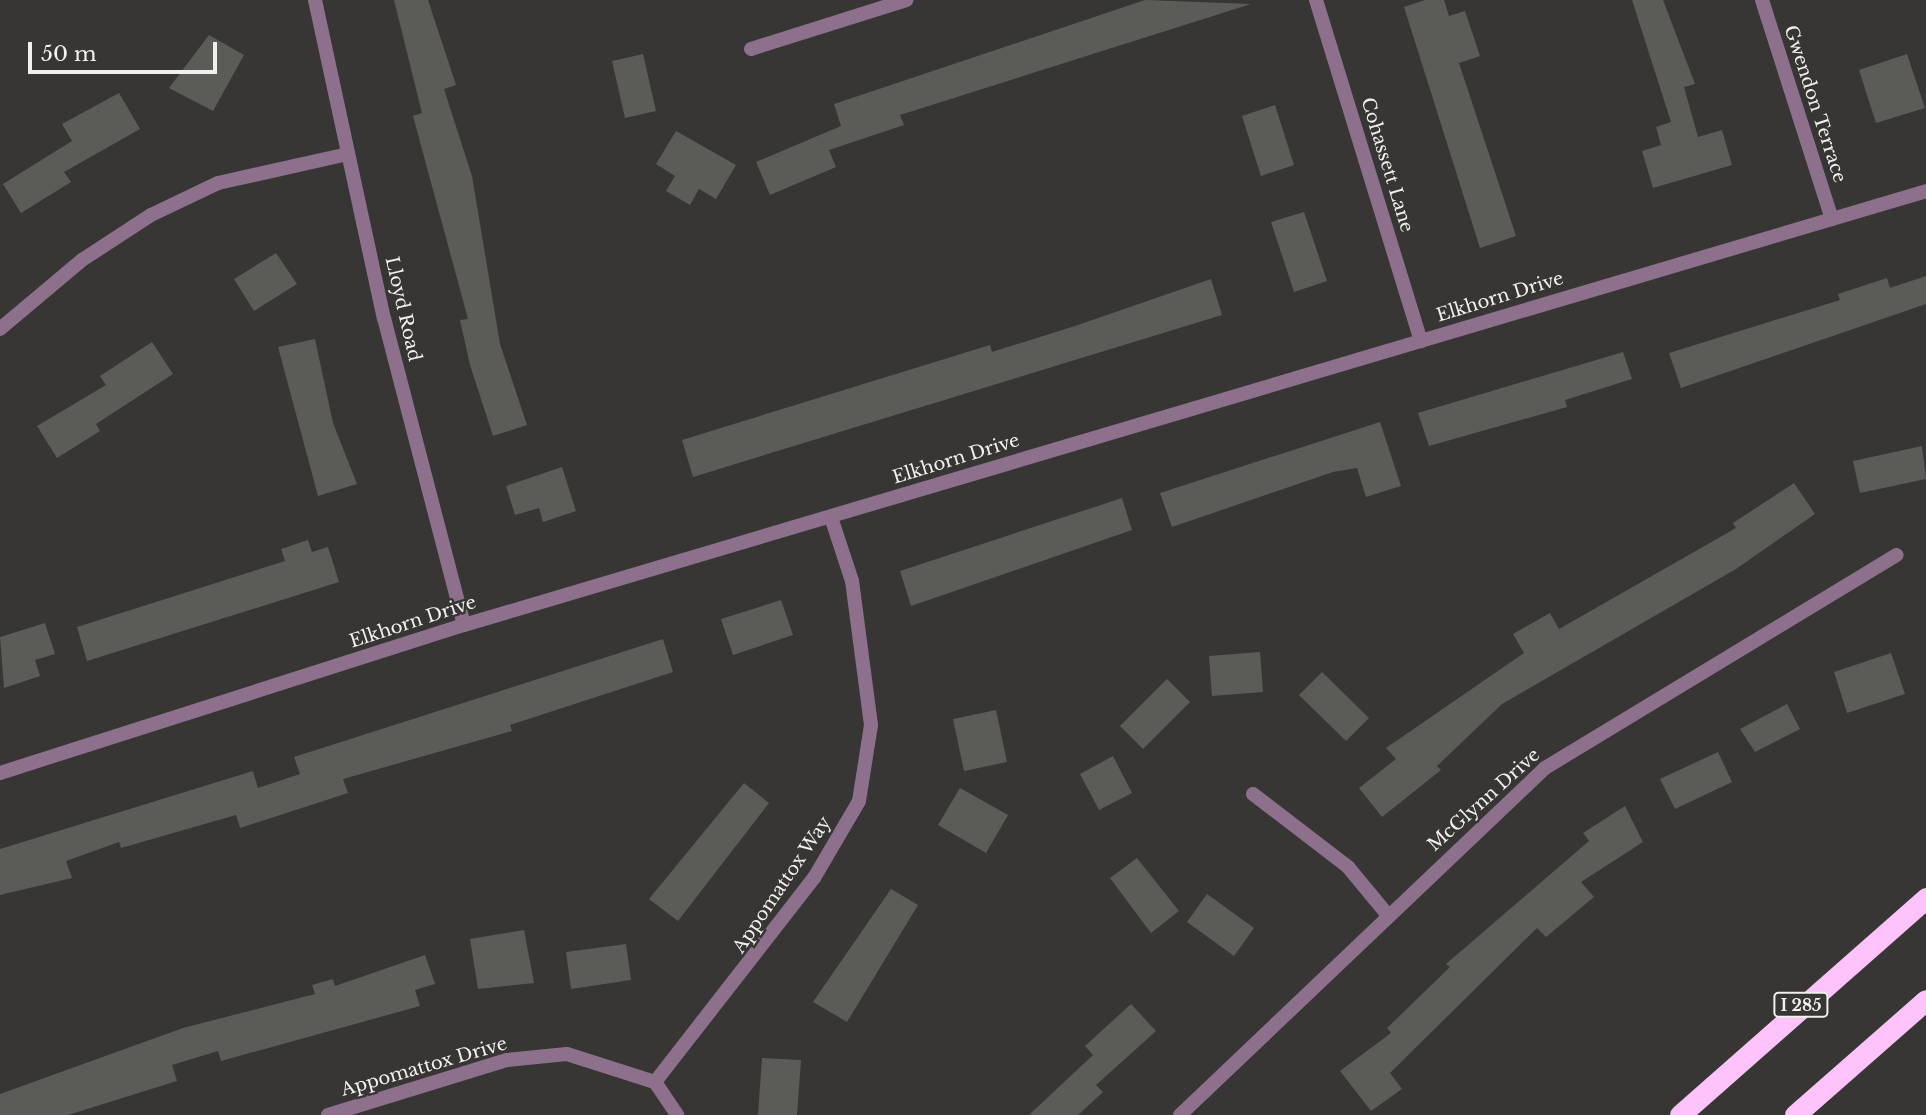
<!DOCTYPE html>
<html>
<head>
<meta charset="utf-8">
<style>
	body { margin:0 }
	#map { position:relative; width:1926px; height:1115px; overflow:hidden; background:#373634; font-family:"Libre Baskerville",serif }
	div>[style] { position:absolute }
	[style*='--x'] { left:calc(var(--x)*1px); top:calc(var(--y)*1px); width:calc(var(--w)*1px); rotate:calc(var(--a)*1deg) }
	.building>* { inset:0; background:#5b5b58 }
	.minor>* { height:14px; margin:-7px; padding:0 7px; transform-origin:7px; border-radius:7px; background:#8d708c }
	.motorway>* { height:21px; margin:-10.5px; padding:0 10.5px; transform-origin:10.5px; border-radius:10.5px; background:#fdc3fa }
	span { translate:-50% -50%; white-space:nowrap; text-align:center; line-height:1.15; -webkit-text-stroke:5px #373634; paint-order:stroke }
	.shield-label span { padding:2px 5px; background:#373634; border:2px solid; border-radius:5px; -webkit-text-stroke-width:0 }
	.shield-label { font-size:16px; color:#f1f0ef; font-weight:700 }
	.street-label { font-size:18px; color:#f1f0ef }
	.scale { position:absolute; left:28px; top:42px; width:189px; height:32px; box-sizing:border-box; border:4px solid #f1f0ef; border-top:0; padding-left:9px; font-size:21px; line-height:24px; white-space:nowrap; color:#f1f0ef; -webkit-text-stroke:5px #373634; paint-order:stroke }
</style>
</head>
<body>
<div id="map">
	<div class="building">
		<div style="clip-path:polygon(394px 0,428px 0,456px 85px,444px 89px,472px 176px,500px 344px,527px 425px,493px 436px,470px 365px,460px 320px,468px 319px,413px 116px,422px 113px)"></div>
		<div style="clip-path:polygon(1145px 0,1251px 4px,900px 115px,904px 125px,829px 150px,836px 167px,770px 195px,756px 162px,841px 126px,834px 104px)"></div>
		<div style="clip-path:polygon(1425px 0,1444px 0,1449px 16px,1465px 11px,1480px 56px,1459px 63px,1516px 236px,1480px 248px,1404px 7px)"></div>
		<div style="clip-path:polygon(1632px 0,1663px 0,1695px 84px,1684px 87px,1698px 137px,1722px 130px,1732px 165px,1653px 188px,1642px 151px,1661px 145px,1656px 127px,1671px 122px)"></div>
		<div style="clip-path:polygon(209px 35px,244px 55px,213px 111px,169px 88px)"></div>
		<div style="clip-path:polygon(643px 54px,656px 111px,625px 118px,612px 61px)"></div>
		<div style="clip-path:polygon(1907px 54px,1925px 108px,1876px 123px,1859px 70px)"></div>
		<div style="clip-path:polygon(119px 93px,140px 129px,64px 172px,71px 182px,21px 213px,3px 184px,72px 141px,62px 124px)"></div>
		<div style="clip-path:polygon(1275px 105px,1294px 165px,1261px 176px,1242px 116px)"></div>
		<div style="clip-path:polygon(676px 131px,736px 165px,716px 199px,699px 189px,690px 205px,666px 191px,675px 176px,656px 164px)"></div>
		<div style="clip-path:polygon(1304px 212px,1327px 281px,1294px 292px,1271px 222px)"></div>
		<div style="clip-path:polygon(276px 253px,297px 284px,254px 311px,234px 279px)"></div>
		<div style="clip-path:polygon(1926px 276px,1926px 304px,1681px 388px,1669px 353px,1840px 300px,1838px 294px,1887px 278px,1890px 288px)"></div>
		<div style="clip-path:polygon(1211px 279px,1222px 315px,693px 477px,682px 440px,990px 345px,992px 352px,1075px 326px)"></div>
		<div style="clip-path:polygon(315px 339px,333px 423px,357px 484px,318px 496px,278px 347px)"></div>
		<div style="clip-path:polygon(152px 342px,173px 374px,96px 424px,100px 431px,57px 458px,37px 426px,106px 385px,100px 376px)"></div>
		<div style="clip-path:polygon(1623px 352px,1632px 379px,1565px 400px,1567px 407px,1429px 446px,1418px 413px)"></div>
		<div style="clip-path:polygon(1380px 422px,1401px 486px,1366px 497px,1357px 468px,1333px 472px,1172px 527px,1160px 493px)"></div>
		<div style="clip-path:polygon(1922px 446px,1926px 479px,1860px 493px,1853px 461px)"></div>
		<div style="clip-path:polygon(562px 467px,576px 511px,543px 522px,539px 508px,515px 515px,506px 486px)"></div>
		<div style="clip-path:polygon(1794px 483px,1815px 514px,1736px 569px,1502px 704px,1437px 766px,1441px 770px,1382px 817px,1359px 788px,1396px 759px,1386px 748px,1524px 653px,1513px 634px,1550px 613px,1559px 629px,1736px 528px,1733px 523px)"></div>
		<div style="clip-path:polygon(1122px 498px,1132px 530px,911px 606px,900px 571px)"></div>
		<div style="clip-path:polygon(308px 540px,312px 552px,328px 547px,339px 582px,87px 661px,77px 627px,285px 561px,281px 549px)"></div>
		<div style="clip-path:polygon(781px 600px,793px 635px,733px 655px,721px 619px)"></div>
		<div style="clip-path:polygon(45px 623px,55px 654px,35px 660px,40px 676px,4px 688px,0 637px)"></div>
		<div style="clip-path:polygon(663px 639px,673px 672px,510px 725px,512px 731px,343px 779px,348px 793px,240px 828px,236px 815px,121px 848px,119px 842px,66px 861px,72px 878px,0 895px,0 849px,253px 771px,258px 788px,300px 774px,294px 757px)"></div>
		<div style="clip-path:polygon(1260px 652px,1263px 692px,1212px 696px,1209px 656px)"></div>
		<div style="clip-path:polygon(1891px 653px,1905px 694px,1847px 713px,1834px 672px)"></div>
		<div style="clip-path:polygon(1322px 672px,1369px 718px,1346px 741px,1299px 695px)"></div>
		<div style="clip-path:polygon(1167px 679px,1190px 702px,1143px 749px,1120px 726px)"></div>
		<div style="clip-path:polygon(1787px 704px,1800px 729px,1755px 752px,1740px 729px)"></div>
		<div style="clip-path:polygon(996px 710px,1007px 762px,964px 771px,953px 719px)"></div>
		<div style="clip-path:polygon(1718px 752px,1732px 782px,1675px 809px,1660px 779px)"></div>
		<div style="clip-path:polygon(1113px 756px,1132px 793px,1099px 810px,1080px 774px)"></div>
		<div style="clip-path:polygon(744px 783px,769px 803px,678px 921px,649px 899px)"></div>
		<div style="clip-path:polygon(960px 788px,1008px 815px,986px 853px,938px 825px)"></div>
		<div style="clip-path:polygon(1625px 806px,1643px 842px,1581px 882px,1594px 897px,1546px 937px,1537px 928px,1390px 1073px,1402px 1089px,1371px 1111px,1340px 1071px,1391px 1033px,1387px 1028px,1450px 967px,1446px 964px,1589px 841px,1583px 833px)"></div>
		<div style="clip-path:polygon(1137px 858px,1179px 911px,1151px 933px,1110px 878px)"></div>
		<div style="clip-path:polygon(891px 889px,918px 905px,847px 1022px,813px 1002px)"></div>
		<div style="clip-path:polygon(1207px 894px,1254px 928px,1234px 956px,1187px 922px)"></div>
		<div style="clip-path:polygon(524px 930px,534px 983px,478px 989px,470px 939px)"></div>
		<div style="clip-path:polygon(626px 944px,631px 980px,571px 989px,566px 952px)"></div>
		<div style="clip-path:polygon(425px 955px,435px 984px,415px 990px,420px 1006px,221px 1061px,218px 1051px,172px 1065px,177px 1081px,68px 1115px,0 1115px,0 1094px,183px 1028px,315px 994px,312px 985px,333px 979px,335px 986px)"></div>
		<div style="clip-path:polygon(1131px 1004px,1156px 1031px,1096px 1085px,1103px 1092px,1078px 1115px,1029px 1115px,1093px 1055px,1085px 1046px)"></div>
		<div style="clip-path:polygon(762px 1058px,801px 1060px,797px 1115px,758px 1115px)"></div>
	</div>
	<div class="minor">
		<div style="--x:315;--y:0;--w:325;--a:77.8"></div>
		<div style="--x:384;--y:318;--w:317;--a:75.4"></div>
		<div style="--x:1316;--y:0;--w:357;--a:72.9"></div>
		<div style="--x:1762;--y:0;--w:230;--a:72.3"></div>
		<div style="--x:751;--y:49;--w:163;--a:-17.5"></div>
		<div style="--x:0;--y:329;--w:107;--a:-40.1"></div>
		<div style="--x:82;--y:260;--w:82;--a:-33.1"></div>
		<div style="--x:151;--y:215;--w:74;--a:-25.5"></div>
		<div style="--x:218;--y:183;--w:133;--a:-12.6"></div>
		<div style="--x:0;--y:773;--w:487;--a:-17.7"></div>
		<div style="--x:464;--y:625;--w:1525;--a:-16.53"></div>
		<div style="--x:1253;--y:794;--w:120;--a:37.5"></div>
		<div style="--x:1348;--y:867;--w:61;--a:50.3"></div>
		<div style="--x:655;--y:1082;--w:259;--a:-52.1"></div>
		<div style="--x:814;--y:878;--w:89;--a:-59.7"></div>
		<div style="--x:859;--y:801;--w:77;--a:-81"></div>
		<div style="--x:871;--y:725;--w:145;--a:-97.5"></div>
		<div style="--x:852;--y:581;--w:67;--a:-108.2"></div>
		<div style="--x:328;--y:1115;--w:187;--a:-17.1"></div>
		<div style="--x:507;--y:1060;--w:60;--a:-5.7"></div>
		<div style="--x:567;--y:1054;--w:92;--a:17.7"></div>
		<div style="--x:655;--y:1082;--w:40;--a:56"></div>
		<div style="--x:1180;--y:1115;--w:504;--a:-43.55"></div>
		<div style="--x:1545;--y:768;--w:411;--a:-31.2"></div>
	</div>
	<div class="motorway">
		<div style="--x:1680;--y:1115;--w:328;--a:-41.4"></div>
		<div style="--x:1795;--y:1115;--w:174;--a:-41.3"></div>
	</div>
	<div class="shield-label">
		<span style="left:1801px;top:1005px">I 285</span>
	</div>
	<div class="street-label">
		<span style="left:1815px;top:104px;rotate:72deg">Gwendon Terrace</span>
		<span style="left:1387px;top:165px;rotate:73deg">Cohassett Lane</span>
		<span style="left:1500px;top:297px;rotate:-17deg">Elkhorn Drive</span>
		<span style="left:403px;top:309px;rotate:77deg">Lloyd Road</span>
		<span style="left:956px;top:459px;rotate:-17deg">Elkhorn Drive</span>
		<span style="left:413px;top:622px;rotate:-18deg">Elkhorn Drive</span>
		<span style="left:1484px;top:800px;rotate:-42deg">McGlynn Drive</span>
		<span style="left:782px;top:885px;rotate:-56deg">Appomattox Way</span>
		<span style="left:424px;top:1067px;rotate:-16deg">Appomattox Drive</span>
	</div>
	<div class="scale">50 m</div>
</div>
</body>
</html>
